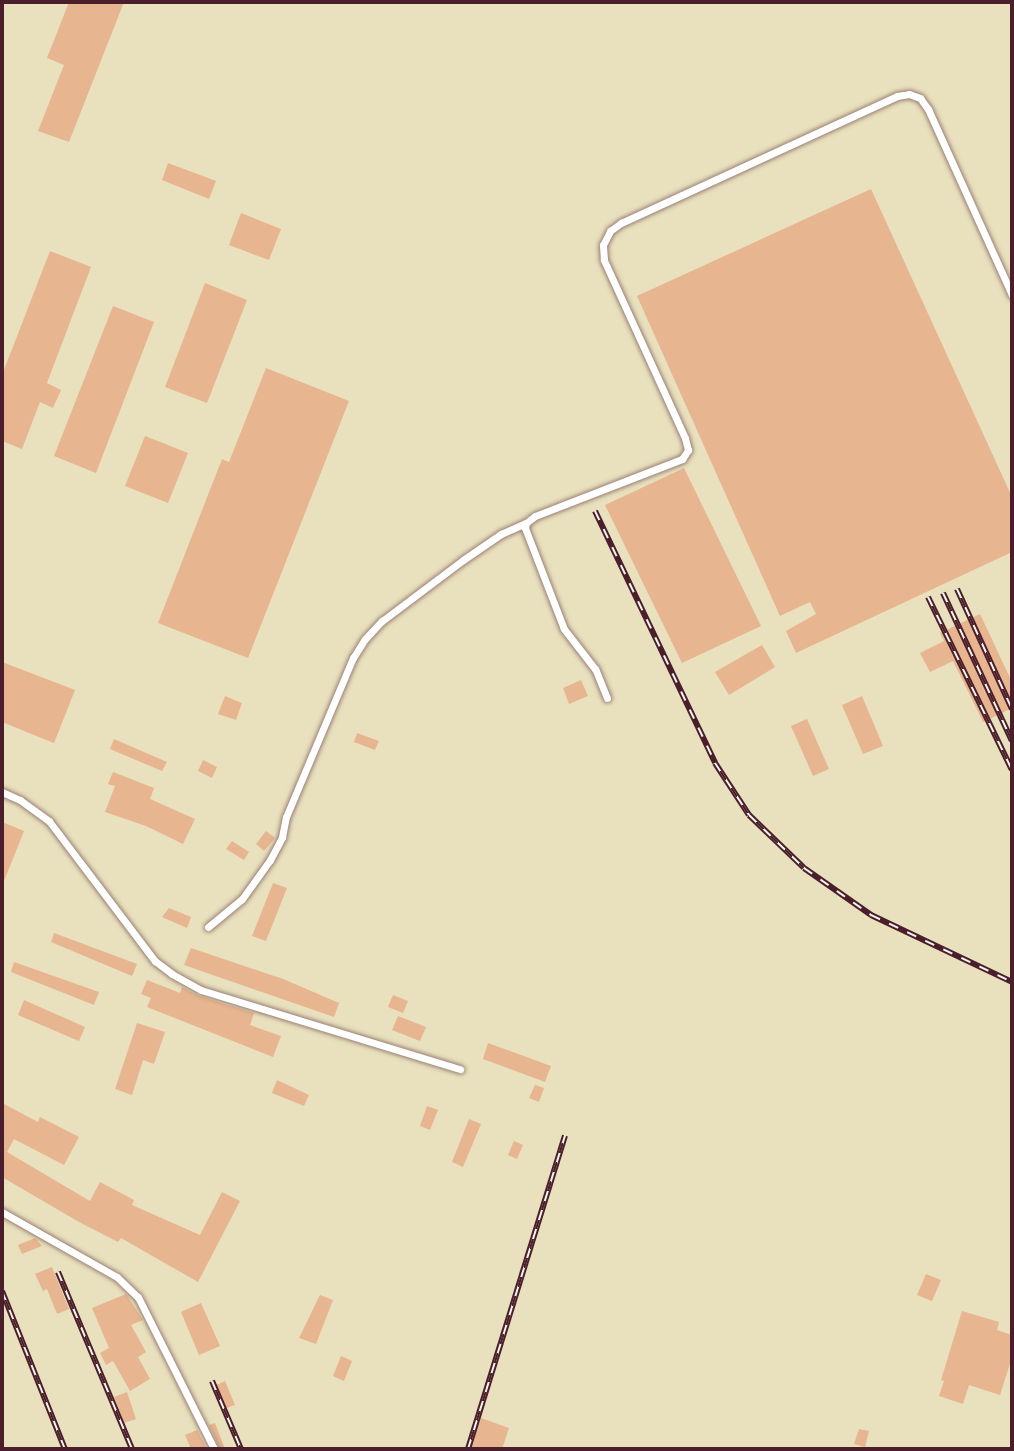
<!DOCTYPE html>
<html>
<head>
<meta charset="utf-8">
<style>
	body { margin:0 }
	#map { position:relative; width:1014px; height:1451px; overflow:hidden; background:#e9e0be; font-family:"Patrick Hand",sans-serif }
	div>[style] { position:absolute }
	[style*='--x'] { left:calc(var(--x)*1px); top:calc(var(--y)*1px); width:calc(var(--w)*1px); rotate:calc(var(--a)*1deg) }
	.building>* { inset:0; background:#e7b58f }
	.roads { filter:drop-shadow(0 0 2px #9a8074) drop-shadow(0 0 2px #9a8074) }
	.service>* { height:7px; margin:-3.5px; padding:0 3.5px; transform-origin:3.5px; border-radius:3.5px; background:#fff }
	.rail>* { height:6px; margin-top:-3px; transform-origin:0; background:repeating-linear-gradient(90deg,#f6f6f2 0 10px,#4a1f2b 0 20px); box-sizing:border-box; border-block:2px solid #4a1f2b }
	span { translate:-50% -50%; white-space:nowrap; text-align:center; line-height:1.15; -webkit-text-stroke:7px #f6f6f2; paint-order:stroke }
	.frame { position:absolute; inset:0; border:4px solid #4a1f2b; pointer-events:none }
</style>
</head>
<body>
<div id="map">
	<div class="building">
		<div style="clip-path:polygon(69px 2px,124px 2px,69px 142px,38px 131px,64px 65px,47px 58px)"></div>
		<div style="clip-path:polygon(168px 163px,216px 181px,209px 199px,162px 180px)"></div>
		<div style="clip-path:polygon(871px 189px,1012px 497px,1012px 552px,796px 653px,786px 631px,816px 614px,810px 602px,780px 616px,637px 296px)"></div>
		<div style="clip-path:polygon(241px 213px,281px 229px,269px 260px,229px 245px)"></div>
		<div style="clip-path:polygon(50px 251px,91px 267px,47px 383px,61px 390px,53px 408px,40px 402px,22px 449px,2px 441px,2px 375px)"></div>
		<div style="clip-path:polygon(205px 283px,247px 300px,207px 403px,165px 387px)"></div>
		<div style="clip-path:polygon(113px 306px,154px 322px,96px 473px,54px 456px)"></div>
		<div style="clip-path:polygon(266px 368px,349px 401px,248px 658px,158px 623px,222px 459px,229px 462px)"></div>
		<div style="clip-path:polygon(145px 436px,188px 453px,168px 503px,125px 486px)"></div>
		<div style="clip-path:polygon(684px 468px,761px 626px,682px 663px,605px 505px)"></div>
		<div style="clip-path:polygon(980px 614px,1012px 682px,1012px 708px,983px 722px,953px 661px,930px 672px,920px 653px,944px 641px,940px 633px)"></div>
		<div style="clip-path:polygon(762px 645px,775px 667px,729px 695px,715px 672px)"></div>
		<div style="clip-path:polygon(2px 662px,75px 690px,54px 743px,2px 722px)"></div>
		<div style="clip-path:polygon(581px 680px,588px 696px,569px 704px,563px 688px)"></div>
		<div style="clip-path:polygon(225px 696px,242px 703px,236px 720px,218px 714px)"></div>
		<div style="clip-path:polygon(862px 696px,883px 746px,863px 754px,842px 705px)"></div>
		<div style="clip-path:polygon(807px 719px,829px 769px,813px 776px,791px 726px)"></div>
		<div style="clip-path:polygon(357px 733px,379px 741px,375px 750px,354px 742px)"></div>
		<div style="clip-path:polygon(114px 739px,167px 762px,162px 771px,110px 749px)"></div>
		<div style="clip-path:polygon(203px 760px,217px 767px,212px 778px,198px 771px)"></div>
		<div style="clip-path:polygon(113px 772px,154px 788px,150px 799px,195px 819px,183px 844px,146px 826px,105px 812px,115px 786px,108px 784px)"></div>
		<div style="clip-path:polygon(2px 822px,24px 831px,2px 886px)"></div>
		<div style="clip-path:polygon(266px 831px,275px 838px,264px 851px,256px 844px)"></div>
		<div style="clip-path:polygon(232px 841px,249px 852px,244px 860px,226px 849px)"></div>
		<div style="clip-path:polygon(273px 883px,287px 888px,266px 941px,252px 936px)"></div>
		<div style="clip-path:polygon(169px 908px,191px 917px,187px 928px,162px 917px)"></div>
		<div style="clip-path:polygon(54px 933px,137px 964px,132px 976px,51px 942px)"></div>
		<div style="clip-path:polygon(191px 948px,283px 979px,339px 1003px,334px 1017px,184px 965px)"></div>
		<div style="clip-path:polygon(14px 962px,99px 992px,94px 1005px,11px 972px)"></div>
		<div style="clip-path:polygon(147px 980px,180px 993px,182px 987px,199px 996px,254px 1013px,250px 1025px,281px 1036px,273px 1057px,147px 1007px,151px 998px,141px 994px)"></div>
		<div style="clip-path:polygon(393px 995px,408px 1001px,403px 1013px,388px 1007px)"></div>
		<div style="clip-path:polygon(24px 1000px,85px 1027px,79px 1041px,18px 1015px)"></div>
		<div style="clip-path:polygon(398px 1016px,426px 1027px,420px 1041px,392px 1030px)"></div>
		<div style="clip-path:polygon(137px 1023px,165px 1032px,154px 1064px,143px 1060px,132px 1095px,115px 1089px)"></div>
		<div style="clip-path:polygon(488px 1043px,551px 1066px,545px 1082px,483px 1059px)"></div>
		<div style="clip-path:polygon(277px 1080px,309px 1095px,304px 1106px,272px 1093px)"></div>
		<div style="clip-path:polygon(535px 1085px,544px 1088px,539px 1102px,529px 1098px)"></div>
		<div style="clip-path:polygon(2px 1103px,38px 1122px,40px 1117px,79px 1137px,64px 1165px,14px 1139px,7px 1152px,90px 1201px,100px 1182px,134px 1200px,132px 1205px,200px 1235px,222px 1192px,240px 1201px,198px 1282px,121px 1238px,118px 1242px,79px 1222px,2px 1177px)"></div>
		<div style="clip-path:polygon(427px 1106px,438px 1110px,430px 1130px,420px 1126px)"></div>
		<div style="clip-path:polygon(469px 1119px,481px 1124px,463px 1167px,452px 1162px)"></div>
		<div style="clip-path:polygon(514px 1141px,523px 1145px,517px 1159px,508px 1155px)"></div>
		<div style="clip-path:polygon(35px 1238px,42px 1246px,22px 1254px,18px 1245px)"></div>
		<div style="clip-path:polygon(52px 1267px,69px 1309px,57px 1314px,47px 1289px,43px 1291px,35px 1274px)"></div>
		<div style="clip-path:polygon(926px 1274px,941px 1280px,932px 1301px,917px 1295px)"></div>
		<div style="clip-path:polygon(126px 1294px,143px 1320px,131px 1325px,146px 1352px,138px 1357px,150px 1379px,130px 1391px,113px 1361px,106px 1365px,100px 1353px,109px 1348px,92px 1308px)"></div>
		<div style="clip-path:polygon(320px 1295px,333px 1300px,316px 1344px,299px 1338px)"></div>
		<div style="clip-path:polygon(201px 1303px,220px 1346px,199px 1355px,181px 1312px)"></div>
		<div style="clip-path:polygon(962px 1311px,999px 1322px,997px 1330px,1012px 1335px,1012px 1357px,1000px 1395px,969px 1385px,963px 1404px,939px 1396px,944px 1381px,941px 1380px)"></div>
		<div style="clip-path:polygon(341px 1356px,352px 1361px,344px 1381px,333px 1376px)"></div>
		<div style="clip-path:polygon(225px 1381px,235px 1405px,224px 1409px,214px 1386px)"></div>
		<div style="clip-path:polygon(127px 1392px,136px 1419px,124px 1423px,114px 1397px)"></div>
		<div style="clip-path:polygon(481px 1418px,509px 1428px,502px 1449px,470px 1449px)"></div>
		<div style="clip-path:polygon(215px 1423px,225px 1449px,220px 1449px,209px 1425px)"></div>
		<div style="clip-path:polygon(859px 1429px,869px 1431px,865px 1447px,854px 1444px)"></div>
		<div style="clip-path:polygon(197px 1430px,207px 1449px,191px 1449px,185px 1435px)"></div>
	</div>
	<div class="roads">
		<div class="service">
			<div style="--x:607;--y:698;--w:31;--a:-112"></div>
			<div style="--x:595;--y:669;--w:51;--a:-127.8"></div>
			<div style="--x:564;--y:629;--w:108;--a:-111.1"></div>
			<div style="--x:525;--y:528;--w:5;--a:-79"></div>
			<div style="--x:526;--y:523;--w:11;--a:-38"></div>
			<div style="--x:535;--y:516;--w:158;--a:-21.2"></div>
			<div style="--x:682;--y:459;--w:11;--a:-56"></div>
			<div style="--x:688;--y:450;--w:12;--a:-104"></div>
			<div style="--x:685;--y:438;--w:196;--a:-114.5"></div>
			<div style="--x:604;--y:260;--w:15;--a:-94"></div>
			<div style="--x:603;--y:245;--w:16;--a:-63"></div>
			<div style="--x:610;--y:231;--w:14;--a:-36"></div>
			<div style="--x:621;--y:223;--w:304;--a:-24.7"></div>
			<div style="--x:897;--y:96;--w:12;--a:-9"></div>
			<div style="--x:909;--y:94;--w:12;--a:20"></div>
			<div style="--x:920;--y:98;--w:14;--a:54"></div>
			<div style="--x:928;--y:109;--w:204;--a:65.7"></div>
			<div style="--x:2;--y:792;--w:20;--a:24"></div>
			<div style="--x:20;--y:800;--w:36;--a:36"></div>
			<div style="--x:49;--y:821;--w:176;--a:52.9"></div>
			<div style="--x:155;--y:961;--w:21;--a:37"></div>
			<div style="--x:172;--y:974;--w:33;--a:29"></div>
			<div style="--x:201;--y:990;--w:271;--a:17"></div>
			<div style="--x:208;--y:927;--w:44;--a:-39.5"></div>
			<div style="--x:242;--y:899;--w:48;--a:-54.3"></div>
			<div style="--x:270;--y:860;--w:26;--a:-62"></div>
			<div style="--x:282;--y:837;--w:20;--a:-79"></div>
			<div style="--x:286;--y:817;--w:173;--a:-67.2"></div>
			<div style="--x:353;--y:658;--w:22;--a:-58"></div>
			<div style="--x:365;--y:639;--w:25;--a:-47"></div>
			<div style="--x:382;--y:621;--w:101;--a:-37"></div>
			<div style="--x:463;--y:560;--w:46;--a:-34.4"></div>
			<div style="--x:501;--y:534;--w:27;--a:-24"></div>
			<div style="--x:2;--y:1212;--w:132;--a:29.5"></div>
			<div style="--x:117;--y:1277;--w:29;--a:44"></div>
			<div style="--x:138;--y:1297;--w:170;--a:63.4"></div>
		</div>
	</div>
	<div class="rail">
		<div style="--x:595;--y:511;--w:279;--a:64.5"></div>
		<div style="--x:715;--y:763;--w:62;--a:56.8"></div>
		<div style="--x:749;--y:815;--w:76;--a:43.9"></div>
		<div style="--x:804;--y:868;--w:82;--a:35"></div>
		<div style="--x:871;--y:915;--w:156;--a:25.4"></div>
		<div style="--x:957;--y:589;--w:132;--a:65.4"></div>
		<div style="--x:943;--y:593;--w:163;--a:65"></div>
		<div style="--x:928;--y:597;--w:192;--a:64.1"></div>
		<div style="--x:58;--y:1272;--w:192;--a:67.3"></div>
		<div style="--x:2;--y:1291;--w:170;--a:68.3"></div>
		<div style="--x:212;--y:1381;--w:74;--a:66.9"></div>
		<div style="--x:468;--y:1449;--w:328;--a:-72.8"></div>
	</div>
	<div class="frame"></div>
</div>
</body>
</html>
